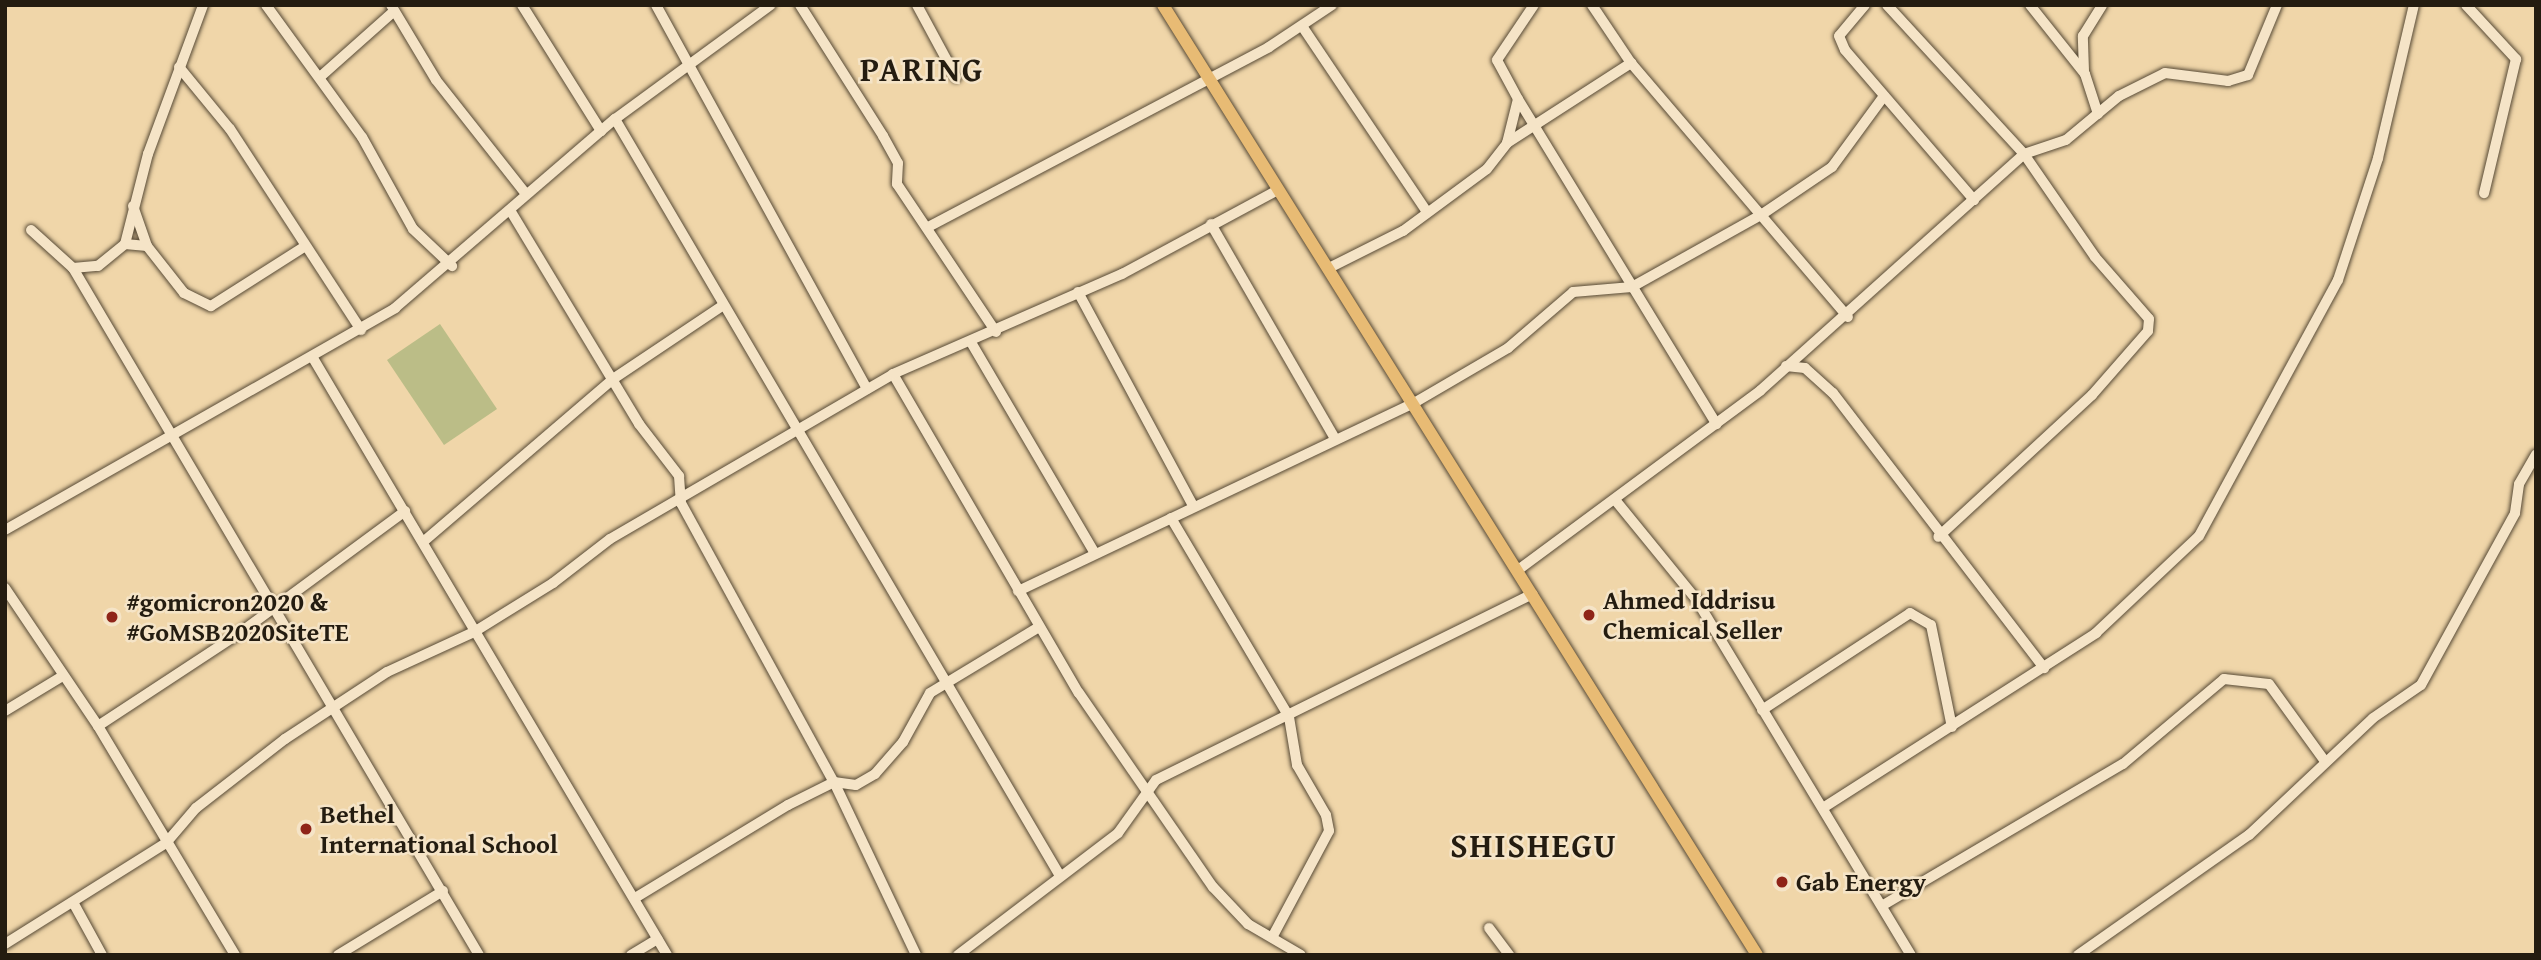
<!DOCTYPE html>
<html>
<head>
<meta charset="utf-8">
<style>
	body { margin:0 }
	#map { position:relative; width:2541px; height:960px; overflow:hidden; background:#f0d6a9; font-family:"Gentium Book Plus",serif }
	div>[style] { position:absolute }
	[style*='--x'] { left:calc(var(--x)*1px); top:calc(var(--y)*1px); width:calc(var(--w)*1px); rotate:calc(var(--a)*1deg) }
	.green>* { inset:0; background:#bbbd87 }
	.roads { filter:drop-shadow(0 0 2px #574a36) drop-shadow(0 0 2px #574a36) }
	.minor>* { height:10px; margin:-5px; padding:0 5px; transform-origin:5px; border-radius:5px; background:#f5e4c7 }
	.major>* { height:12px; margin:-6px; padding:0 6px; transform-origin:6px; border-radius:6px; background:#e8bb74 }
	.dots>* { width:19px; height:19px; translate:-50% -50%; box-sizing:border-box; border:4px solid #f5e4c7; border-radius:50% }
	span { translate:-50% -50%; white-space:nowrap; text-align:center; line-height:1.15; -webkit-text-stroke:5px #f5e4c7; paint-order:stroke }
	.poi-label { font-size:26px; color:#241c10; font-weight:700 }
	.left { translate:0 -50%; text-align:left }
	.district-label { font-size:33px; color:#241c10; font-weight:700; letter-spacing:2px }
	.frame { position:absolute; inset:0; border:7px solid #241c10; pointer-events:none }
</style>
</head>
<body>
<div id="map">
	<div class="green">
		<div style="clip-path:polygon(440px 324px,497px 409px,444px 445px,387px 360px)"></div>
	</div>
	<div class="roads">
		<div class="minor">
			<div style="--x:266;--y:5;--w:163;--a:54"></div>
			<div style="--x:362;--y:137;--w:105;--a:61"></div>
			<div style="--x:413;--y:229;--w:54;--a:43.5"></div>
			<div style="--x:391;--y:5;--w:87;--a:59"></div>
			<div style="--x:436;--y:80;--w:145;--a:51.7"></div>
			<div style="--x:522;--y:5;--w:149;--a:57.9"></div>
			<div style="--x:656;--y:5;--w:438;--a:61.2"></div>
			<div style="--x:800;--y:5;--w:155;--a:57.6"></div>
			<div style="--x:883;--y:136;--w:31;--a:61"></div>
			<div style="--x:898;--y:163;--w:21;--a:93"></div>
			<div style="--x:897;--y:184;--w:178;--a:56.2"></div>
			<div style="--x:917;--y:5;--w:82;--a:61.6"></div>
			<div style="--x:1592;--y:5;--w:70;--a:56.1"></div>
			<div style="--x:1631;--y:63;--w:334;--a:49.5"></div>
			<div style="--x:1865;--y:5;--w:40;--a:130"></div>
			<div style="--x:1839;--y:36;--w:15;--a:67"></div>
			<div style="--x:1845;--y:50;--w:198;--a:49.3"></div>
			<div style="--x:1887;--y:5;--w:202;--a:47.4"></div>
			<div style="--x:2024;--y:154;--w:125;--a:55.4"></div>
			<div style="--x:2095;--y:257;--w:82;--a:48.9"></div>
			<div style="--x:2149;--y:319;--w:12;--a:95"></div>
			<div style="--x:2148;--y:331;--w:85;--a:131.2"></div>
			<div style="--x:2092;--y:395;--w:209;--a:137.3"></div>
			<div style="--x:2030;--y:5;--w:88;--a:51.4"></div>
			<div style="--x:2085;--y:74;--w:42;--a:72"></div>
			<div style="--x:2466;--y:5;--w:74;--a:47.2"></div>
			<div style="--x:2516;--y:59;--w:138;--a:103.4"></div>
			<div style="--x:1302;--y:26;--w:224;--a:56.1"></div>
			<div style="--x:179;--y:67;--w:80;--a:50.6"></div>
			<div style="--x:230;--y:129;--w:240;--a:56.9"></div>
			<div style="--x:2084;--y:71;--w:35;--a:-92"></div>
			<div style="--x:2083;--y:36;--w:36;--a:-58"></div>
			<div style="--x:320;--y:77;--w:99;--a:-41.7"></div>
			<div style="--x:1518;--y:99;--w:381;--a:58.6"></div>
			<div style="--x:615;--y:119;--w:878;--a:59.55"></div>
			<div style="--x:1507;--y:143;--w:148;--a:-32.8"></div>
			<div style="--x:133;--y:206;--w:42;--a:70.7"></div>
			<div style="--x:510;--y:210;--w:250;--a:58.9"></div>
			<div style="--x:639;--y:424;--w:66;--a:52.4"></div>
			<div style="--x:679;--y:476;--w:27;--a:86"></div>
			<div style="--x:681;--y:503;--w:318;--a:61.3"></div>
			<div style="--x:834;--y:782;--w:191;--a:64.6"></div>
			<div style="--x:1211;--y:224;--w:246;--a:60"></div>
			<div style="--x:930;--y:226;--w:383;--a:-27.8"></div>
			<div style="--x:1269;--y:47;--w:76;--a:-33.7"></div>
			<div style="--x:31;--y:230;--w:57;--a:42.1"></div>
			<div style="--x:73;--y:268;--w:798;--a:59.42"></div>
			<div style="--x:125;--y:244;--w:22;--a:5"></div>
			<div style="--x:147;--y:246;--w:60;--a:51.8"></div>
			<div style="--x:184;--y:293;--w:30;--a:26"></div>
			<div style="--x:211;--y:306;--w:110;--a:-32.4"></div>
			<div style="--x:73;--y:268;--w:25;--a:-5"></div>
			<div style="--x:98;--y:266;--w:35;--a:-39"></div>
			<div style="--x:125;--y:244;--w:93;--a:-75.7"></div>
			<div style="--x:148;--y:154;--w:159;--a:-69.7"></div>
			<div style="--x:1329;--y:268;--w:83;--a:-26.6"></div>
			<div style="--x:1403;--y:231;--w:104;--a:-36.4"></div>
			<div style="--x:1487;--y:169;--w:33;--a:-52"></div>
			<div style="--x:1507;--y:143;--w:45;--a:-76"></div>
			<div style="--x:1518;--y:99;--w:44;--a:-118.3"></div>
			<div style="--x:1497;--y:60;--w:66;--a:-56.1"></div>
			<div style="--x:1078;--y:292;--w:244;--a:61.7"></div>
			<div style="--x:972;--y:344;--w:243;--a:59.6"></div>
			<div style="--x:313;--y:358;--w:694;--a:59.33"></div>
			<div style="--x:1786;--y:366;--w:19;--a:6"></div>
			<div style="--x:1805;--y:368;--w:38;--a:42"></div>
			<div style="--x:1833;--y:393;--w:347;--a:52.5"></div>
			<div style="--x:893;--y:374;--w:369;--a:59.8"></div>
			<div style="--x:1079;--y:693;--w:236;--a:55.4"></div>
			<div style="--x:1213;--y:887;--w:51;--a:46.6"></div>
			<div style="--x:1248;--y:924;--w:61;--a:30.3"></div>
			<div style="--x:1616;--y:501;--w:127;--a:50.8"></div>
			<div style="--x:1696;--y:599;--w:416;--a:58.9"></div>
			<div style="--x:1171;--y:518;--w:231;--a:59.3"></div>
			<div style="--x:1289;--y:717;--w:49;--a:80.5"></div>
			<div style="--x:1297;--y:765;--w:58;--a:59.9"></div>
			<div style="--x:1326;--y:815;--w:16;--a:79"></div>
			<div style="--x:1329;--y:831;--w:119;--a:118.1"></div>
			<div style="--x:5;--y:530;--w:449;--a:-29.6"></div>
			<div style="--x:395;--y:308;--w:290;--a:-40.7"></div>
			<div style="--x:615;--y:119;--w:193;--a:-36.2"></div>
			<div style="--x:423;--y:542;--w:250;--a:-40.6"></div>
			<div style="--x:613;--y:379;--w:131;--a:-33.8"></div>
			<div style="--x:1518;--y:570;--w:302;--a:-36.5"></div>
			<div style="--x:1761;--y:390;--w:353;--a:-41.9"></div>
			<div style="--x:2024;--y:154;--w:44;--a:-18.4"></div>
			<div style="--x:2066;--y:140;--w:69;--a:-39.7"></div>
			<div style="--x:2119;--y:96;--w:51;--a:-26.6"></div>
			<div style="--x:2165;--y:73;--w:64;--a:7.2"></div>
			<div style="--x:2228;--y:81;--w:21;--a:-17"></div>
			<div style="--x:2248;--y:75;--w:76;--a:-67.5"></div>
			<div style="--x:5;--y:588;--w:166;--a:56"></div>
			<div style="--x:98;--y:726;--w:267;--a:59.1"></div>
			<div style="--x:1018;--y:591;--w:438;--a:-25.4"></div>
			<div style="--x:1414;--y:403;--w:109;--a:-30.3"></div>
			<div style="--x:1508;--y:348;--w:86;--a:-40.7"></div>
			<div style="--x:1573;--y:292;--w:59;--a:-4.8"></div>
			<div style="--x:1632;--y:287;--w:148;--a:-29.2"></div>
			<div style="--x:1761;--y:215;--w:86;--a:-34.1"></div>
			<div style="--x:1832;--y:167;--w:88;--a:-53.8"></div>
			<div style="--x:1762;--y:710;--w:177;--a:-33.2"></div>
			<div style="--x:1910;--y:613;--w:24;--a:30"></div>
			<div style="--x:1931;--y:625;--w:104;--a:78.4"></div>
			<div style="--x:5;--y:711;--w:66;--a:-31.3"></div>
			<div style="--x:98;--y:726;--w:171;--a:-33.3"></div>
			<div style="--x:241;--y:632;--w:204;--a:-36.4"></div>
			<div style="--x:1826;--y:806;--w:321;--a:-32.6"></div>
			<div style="--x:2096;--y:633;--w:141;--a:-43.3"></div>
			<div style="--x:2199;--y:536;--w:291;--a:-61.5"></div>
			<div style="--x:2338;--y:280;--w:128;--a:-71.8"></div>
			<div style="--x:2378;--y:158;--w:157;--a:-76.8"></div>
			<div style="--x:635;--y:898;--w:179;--a:-31.3"></div>
			<div style="--x:788;--y:805;--w:51;--a:-26.6"></div>
			<div style="--x:834;--y:782;--w:22;--a:8"></div>
			<div style="--x:856;--y:785;--w:22;--a:-30"></div>
			<div style="--x:875;--y:774;--w:43;--a:-48.8"></div>
			<div style="--x:903;--y:742;--w:56;--a:-61.1"></div>
			<div style="--x:930;--y:693;--w:127;--a:-31.2"></div>
			<div style="--x:74;--y:904;--w:58;--a:61.2"></div>
			<div style="--x:1885;--y:904;--w:276;--a:-30.5"></div>
			<div style="--x:2123;--y:764;--w:132;--a:-40.1"></div>
			<div style="--x:2224;--y:679;--w:45;--a:6.3"></div>
			<div style="--x:2269;--y:684;--w:94;--a:54.1"></div>
			<div style="--x:1489;--y:928;--w:34;--a:53"></div>
			<div style="--x:5;--y:944;--w:190;--a:-32.1"></div>
			<div style="--x:166;--y:843;--w:46;--a:-49.4"></div>
			<div style="--x:196;--y:808;--w:113;--a:-37.8"></div>
			<div style="--x:285;--y:739;--w:122;--a:-33.3"></div>
			<div style="--x:387;--y:672;--w:96;--a:-24.7"></div>
			<div style="--x:474;--y:632;--w:93;--a:-31.8"></div>
			<div style="--x:553;--y:583;--w:72;--a:-37.7"></div>
			<div style="--x:610;--y:539;--w:328;--a:-30.2"></div>
			<div style="--x:893;--y:374;--w:250;--a:-23.6"></div>
			<div style="--x:1122;--y:274;--w:177;--a:-28.3"></div>
			<div style="--x:338;--y:955;--w:123;--a:-31.4"></div>
			<div style="--x:631;--y:955;--w:31;--a:-31"></div>
			<div style="--x:958;--y:955;--w:201;--a:-37.3"></div>
			<div style="--x:1118;--y:833;--w:65;--a:-54.4"></div>
			<div style="--x:1156;--y:780;--w:420;--a:-26.3"></div>
			<div style="--x:2078;--y:955;--w:209;--a:-35.1"></div>
			<div style="--x:2249;--y:835;--w:170;--a:-43.3"></div>
			<div style="--x:2373;--y:718;--w:58;--a:-34.5"></div>
			<div style="--x:2421;--y:685;--w:196;--a:-61.3"></div>
			<div style="--x:2515;--y:513;--w:29;--a:-82"></div>
			<div style="--x:2519;--y:484;--w:34;--a:-60"></div>
		</div>
		<div class="major">
			<div style="--x:1163;--y:5;--w:1120;--a:57.98"></div>
		</div>
	</div>
	<div class="dots">
		<div style="left:1589px;top:615px;background:#8f2418"></div>
		<div style="left:112px;top:617px;background:#8f2418"></div>
		<div style="left:306px;top:829px;background:#8f2418"></div>
		<div style="left:1782px;top:882px;background:#8f2418"></div>
	</div>
	<div class="poi-label">
		<span class="left" style="left:1603px;top:615px">Ahmed Iddrisu<br>Chemical Seller</span>
		<span class="left" style="left:126px;top:617px">#gomicron2020 &amp;<br>#GoMSB2020SiteTE</span>
		<span class="left" style="left:320px;top:829px">Bethel<br>International School</span>
		<span class="left" style="left:1796px;top:882px">Gab Energy</span>
	</div>
	<div class="district-label">
		<span style="left:922px;top:70px">PARING</span>
		<span style="left:1534px;top:846px">SHISHEGU</span>
	</div>
	<div class="frame"></div>
</div>
</body>
</html>
